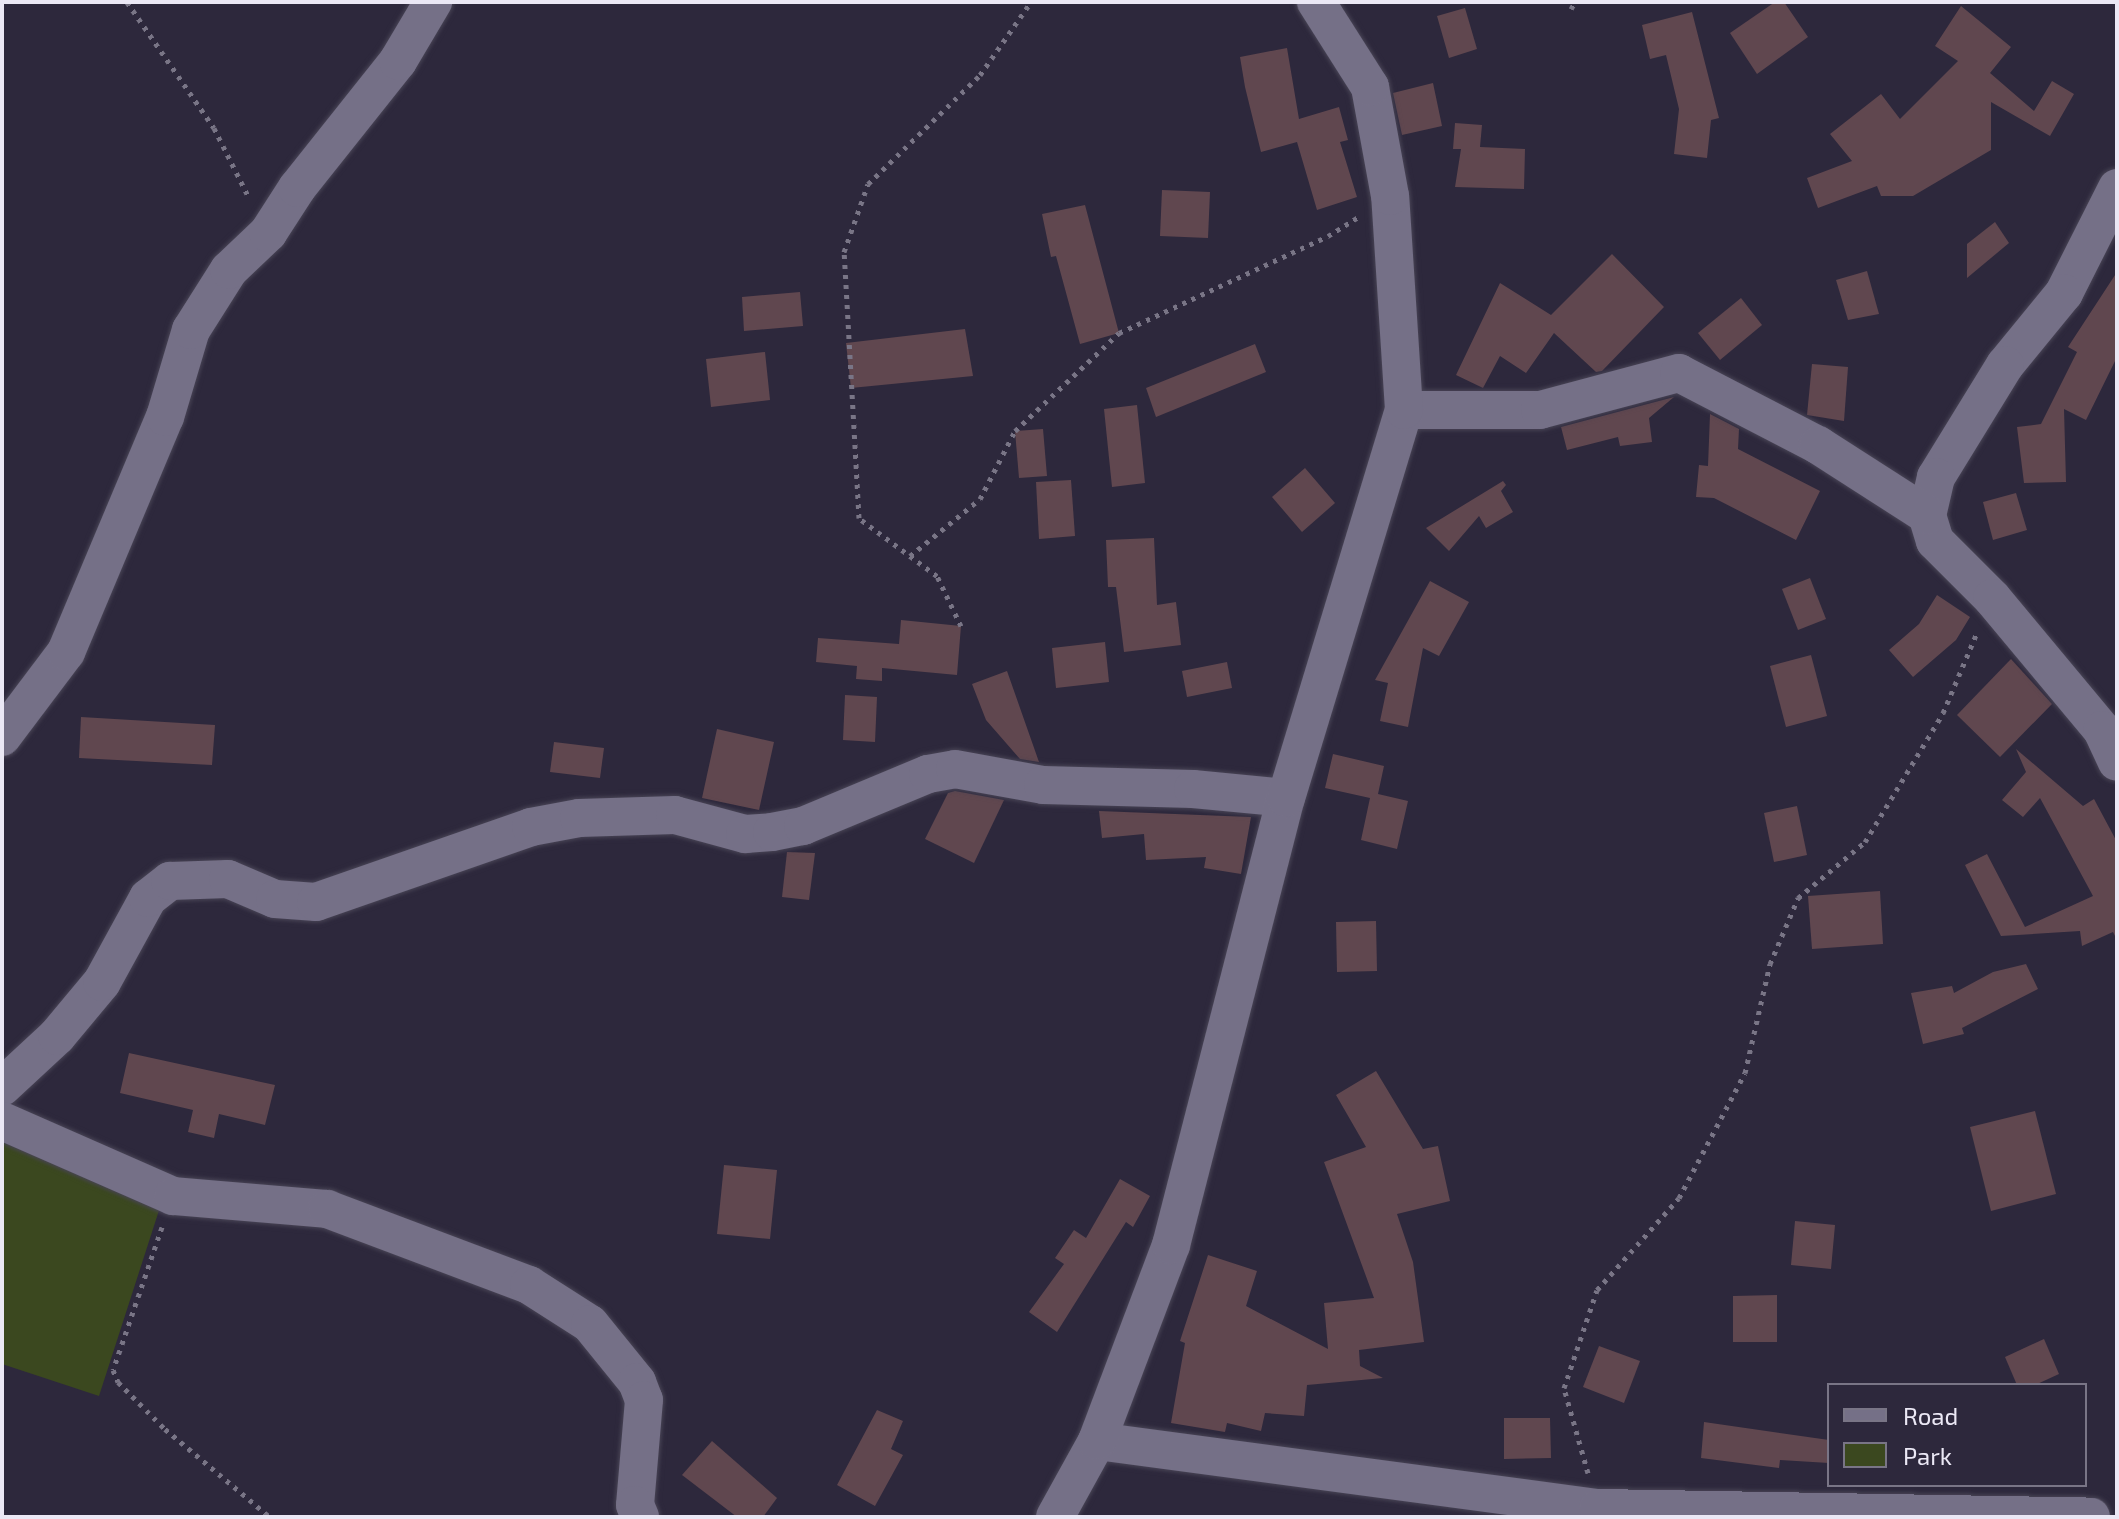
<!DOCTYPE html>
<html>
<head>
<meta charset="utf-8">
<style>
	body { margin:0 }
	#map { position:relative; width:2119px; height:1519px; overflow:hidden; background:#2d283c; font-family:"Exo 2",sans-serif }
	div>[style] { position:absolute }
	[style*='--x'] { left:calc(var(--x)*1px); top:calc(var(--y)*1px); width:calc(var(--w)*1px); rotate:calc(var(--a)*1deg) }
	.green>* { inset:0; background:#3b481f }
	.building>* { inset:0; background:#60474f }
	.path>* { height:5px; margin-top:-2.5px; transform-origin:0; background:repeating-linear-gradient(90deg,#797586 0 4px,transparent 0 10px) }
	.roads { filter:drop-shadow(0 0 2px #484455) drop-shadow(0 0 2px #484455) }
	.minor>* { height:38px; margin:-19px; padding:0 19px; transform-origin:19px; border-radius:19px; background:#757087 }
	span { translate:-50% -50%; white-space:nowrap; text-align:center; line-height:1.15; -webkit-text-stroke:8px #2d283c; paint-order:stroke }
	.frame { position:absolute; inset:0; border:4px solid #ebe8f5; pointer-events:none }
	.legend { position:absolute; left:1827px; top:1383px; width:260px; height:104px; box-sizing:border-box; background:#2d283c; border:2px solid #797586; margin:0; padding:10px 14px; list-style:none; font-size:24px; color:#ebe8f5 }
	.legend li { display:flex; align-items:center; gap:16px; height:40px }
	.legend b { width:40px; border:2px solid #797586 }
</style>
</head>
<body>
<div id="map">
	<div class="green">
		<div style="clip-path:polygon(2px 1137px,163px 1198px,99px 1396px,2px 1364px)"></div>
	</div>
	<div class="building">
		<div style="clip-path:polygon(1775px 2px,1784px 2px,1808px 37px,1757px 74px,1730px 33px)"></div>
		<div style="clip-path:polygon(1961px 6px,2011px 47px,1990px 73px,2034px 111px,2052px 81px,2074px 94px,2050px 136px,1991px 102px,1991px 150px,1913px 196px,1881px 196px,1877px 186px,1818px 208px,1807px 178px,1852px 161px,1830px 134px,1881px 94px,1900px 119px,1958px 61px,1935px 46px)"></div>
		<div style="clip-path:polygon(1465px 8px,1477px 49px,1449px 58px,1437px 16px)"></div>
		<div style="clip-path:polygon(1692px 12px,1719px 118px,1711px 120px,1707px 158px,1674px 154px,1679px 109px,1666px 55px,1650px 59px,1642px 25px)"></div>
		<div style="clip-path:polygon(1287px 48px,1299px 119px,1339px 107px,1348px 140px,1340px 142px,1357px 197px,1317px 210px,1297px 142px,1261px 152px,1245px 87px,1240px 57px)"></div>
		<div style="clip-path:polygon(1433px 83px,1442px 126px,1402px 135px,1393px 93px)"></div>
		<div style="clip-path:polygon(1455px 123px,1482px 125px,1480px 147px,1525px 149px,1524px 189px,1455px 187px,1461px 149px,1453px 149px)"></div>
		<div style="clip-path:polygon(1162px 190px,1210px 192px,1208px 238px,1160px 236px)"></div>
		<div style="clip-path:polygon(1085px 205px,1119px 333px,1080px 344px,1056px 256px,1051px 257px,1042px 214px)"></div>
		<div style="clip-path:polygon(1995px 222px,2009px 243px,1967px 278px,1967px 244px)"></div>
		<div style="clip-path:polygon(1612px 254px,1664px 307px,1602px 371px,1596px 372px,1554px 333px,1526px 373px,1500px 356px,1483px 388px,1456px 375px,1500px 283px,1551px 315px)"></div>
		<div style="clip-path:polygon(1867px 271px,1879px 314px,1848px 320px,1836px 280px)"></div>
		<div style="clip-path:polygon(2117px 272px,2117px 357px,2086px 420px,2064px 409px,2066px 482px,2024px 483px,2017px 427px,2041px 424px,2077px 352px,2068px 347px)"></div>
		<div style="clip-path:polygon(800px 292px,803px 326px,744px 331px,742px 297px)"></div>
		<div style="clip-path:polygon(1741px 298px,1762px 325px,1720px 360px,1698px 333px)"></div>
		<div style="clip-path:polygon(965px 329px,973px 376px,851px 388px,846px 343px)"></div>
		<div style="clip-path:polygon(1255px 344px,1266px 372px,1156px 417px,1146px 388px)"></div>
		<div style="clip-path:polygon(765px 352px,770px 400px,711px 407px,706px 359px)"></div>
		<div style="clip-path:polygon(1812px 364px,1848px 367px,1844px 421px,1807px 415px)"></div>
		<div style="clip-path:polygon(1674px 397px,1649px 418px,1652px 442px,1620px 446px,1618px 437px,1567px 450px,1561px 427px)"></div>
		<div style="clip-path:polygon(1137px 405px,1145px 483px,1112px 487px,1104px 409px)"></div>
		<div style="clip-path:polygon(1710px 414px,1739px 429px,1738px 449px,1820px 491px,1796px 540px,1714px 498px,1696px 497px,1699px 465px,1708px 466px)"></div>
		<div style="clip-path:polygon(1043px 429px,1047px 476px,1019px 478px,1015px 431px)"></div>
		<div style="clip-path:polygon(1305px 468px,1335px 503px,1302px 532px,1272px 497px)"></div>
		<div style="clip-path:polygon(1071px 480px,1075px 536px,1039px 539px,1036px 482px)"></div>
		<div style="clip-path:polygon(1503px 481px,1506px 485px,1501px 491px,1513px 512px,1486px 528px,1479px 516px,1449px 551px,1426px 528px)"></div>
		<div style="clip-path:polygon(2016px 493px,2027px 530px,1993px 540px,1983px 502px)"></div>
		<div style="clip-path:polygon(1154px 538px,1157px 605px,1176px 602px,1181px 645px,1124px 652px,1116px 587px,1108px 587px,1106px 540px)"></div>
		<div style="clip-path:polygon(1810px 578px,1826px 619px,1798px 630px,1782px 589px)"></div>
		<div style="clip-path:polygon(1430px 581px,1469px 602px,1439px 656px,1423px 648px,1408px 727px,1380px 721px,1388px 683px,1375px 680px)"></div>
		<div style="clip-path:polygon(1937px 595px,1970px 617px,1956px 640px,1913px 677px,1889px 650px,1919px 624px)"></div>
		<div style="clip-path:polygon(901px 620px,961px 626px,957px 675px,882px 668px,882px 681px,856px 679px,857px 666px,816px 662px,818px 638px,899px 644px)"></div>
		<div style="clip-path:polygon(1105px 642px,1109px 682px,1056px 688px,1052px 648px)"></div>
		<div style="clip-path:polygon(1811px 655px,1827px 716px,1786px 727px,1770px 666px)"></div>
		<div style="clip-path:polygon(2011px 659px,2052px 704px,2000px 757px,1957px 715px)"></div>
		<div style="clip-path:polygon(1227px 662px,1232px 688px,1187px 697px,1182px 671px)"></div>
		<div style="clip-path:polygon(1007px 671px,1020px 708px,1039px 762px,1020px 759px,986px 720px,972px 684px)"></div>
		<div style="clip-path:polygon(845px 695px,877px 697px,875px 742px,843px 740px)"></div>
		<div style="clip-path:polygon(81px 717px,215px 725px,212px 765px,79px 758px)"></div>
		<div style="clip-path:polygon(717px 729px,774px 742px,759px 810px,702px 798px)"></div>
		<div style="clip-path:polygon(554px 742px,604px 748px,600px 778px,550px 772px)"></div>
		<div style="clip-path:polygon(2016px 749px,2083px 806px,2094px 799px,2117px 842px,2117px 940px,2113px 932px,2082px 946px,2080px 931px,2001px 936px,1965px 865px,1987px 854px,2025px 927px,2093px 896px,2040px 798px,2023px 817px,2002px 800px,2026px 772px)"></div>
		<div style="clip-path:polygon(1333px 754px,1384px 766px,1378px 794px,1408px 801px,1397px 849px,1361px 840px,1370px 798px,1325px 788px)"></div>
		<div style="clip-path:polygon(955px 791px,1004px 800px,974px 863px,925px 839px,948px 793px)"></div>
		<div style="clip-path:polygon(1797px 806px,1807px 855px,1774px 862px,1764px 813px)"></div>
		<div style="clip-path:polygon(1099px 811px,1251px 817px,1241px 874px,1204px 868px,1206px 857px,1146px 860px,1144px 834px,1102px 838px)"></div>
		<div style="clip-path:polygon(787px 852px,815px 853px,809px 900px,782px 897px)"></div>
		<div style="clip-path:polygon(1880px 891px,1883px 944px,1812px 949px,1808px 896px)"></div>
		<div style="clip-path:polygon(1376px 921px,1377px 971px,1337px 972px,1336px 922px)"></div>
		<div style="clip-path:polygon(2026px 964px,2038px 989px,1962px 1028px,1964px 1034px,1923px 1044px,1911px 993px,1952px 986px,1954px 993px,1993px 972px)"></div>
		<div style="clip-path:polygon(129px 1053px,275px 1085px,265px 1125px,219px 1114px,214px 1138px,188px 1132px,193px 1110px,120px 1093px)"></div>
		<div style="clip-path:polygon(1376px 1071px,1423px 1149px,1438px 1146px,1450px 1201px,1397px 1214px,1413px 1262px,1424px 1342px,1359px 1350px,1360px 1366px,1383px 1378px,1307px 1385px,1304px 1416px,1265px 1413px,1261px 1431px,1227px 1423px,1225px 1432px,1171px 1423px,1185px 1343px,1180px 1341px,1208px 1255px,1257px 1271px,1246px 1306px,1328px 1349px,1324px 1303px,1374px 1298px,1324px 1162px,1366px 1147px,1336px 1095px)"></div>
		<div style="clip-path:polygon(2035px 1111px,2056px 1194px,1991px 1211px,1970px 1127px)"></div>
		<div style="clip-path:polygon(724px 1165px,777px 1170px,770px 1239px,717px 1234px)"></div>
		<div style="clip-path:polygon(1120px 1179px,1150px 1196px,1133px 1227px,1126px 1222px,1057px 1332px,1029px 1312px,1064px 1264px,1055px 1258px,1074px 1230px,1086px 1238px)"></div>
		<div style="clip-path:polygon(1795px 1221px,1835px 1225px,1831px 1269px,1791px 1265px)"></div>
		<div style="clip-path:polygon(1777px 1295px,1777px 1342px,1733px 1342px,1733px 1296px)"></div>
		<div style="clip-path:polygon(2044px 1339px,2059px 1374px,2035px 1385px,2017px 1385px,2005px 1357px)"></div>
		<div style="clip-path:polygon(1599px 1346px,1640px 1361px,1624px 1403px,1583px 1387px)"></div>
		<div style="clip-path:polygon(877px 1410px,903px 1421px,891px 1449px,903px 1455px,875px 1506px,837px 1485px)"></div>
		<div style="clip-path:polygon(1504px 1418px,1550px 1418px,1551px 1458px,1504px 1459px)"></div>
		<div style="clip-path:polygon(1704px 1422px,1829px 1440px,1829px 1463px,1780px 1460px,1779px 1468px,1701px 1458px)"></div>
		<div style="clip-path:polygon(712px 1441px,777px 1498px,763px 1517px,737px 1517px,682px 1475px)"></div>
	</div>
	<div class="path">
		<div style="--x:127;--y:2;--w:153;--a:55.4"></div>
		<div style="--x:214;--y:128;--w:76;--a:63.4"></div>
		<div style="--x:1571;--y:9;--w:8;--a:-60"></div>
		<div style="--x:910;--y:556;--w:90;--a:-39.2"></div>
		<div style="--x:980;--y:499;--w:76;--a:-62.8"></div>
		<div style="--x:1015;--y:431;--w:143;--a:-43.3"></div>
		<div style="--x:1119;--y:333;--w:230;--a:-24.9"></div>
		<div style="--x:1328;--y:236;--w:36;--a:-32"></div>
		<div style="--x:961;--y:626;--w:55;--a:-115.6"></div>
		<div style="--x:937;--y:576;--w:97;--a:-143.4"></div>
		<div style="--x:859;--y:518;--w:266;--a:-93.2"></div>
		<div style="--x:844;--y:252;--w:72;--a:-70.6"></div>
		<div style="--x:868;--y:184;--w:156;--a:-44.2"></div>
		<div style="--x:980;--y:75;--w:89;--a:-55.1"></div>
		<div style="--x:162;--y:1227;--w:151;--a:108.9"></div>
		<div style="--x:113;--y:1370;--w:13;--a:67"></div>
		<div style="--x:118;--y:1382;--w:66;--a:45"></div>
		<div style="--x:165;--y:1429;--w:137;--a:40"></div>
		<div style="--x:1588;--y:1473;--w:88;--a:-105.8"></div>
		<div style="--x:1564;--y:1388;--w:103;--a:-71.4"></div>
		<div style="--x:1597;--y:1290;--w:123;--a:-48.3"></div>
		<div style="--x:1679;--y:1198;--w:141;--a:-62.2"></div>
		<div style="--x:1745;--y:1073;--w:112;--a:-77.1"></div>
		<div style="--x:1770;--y:964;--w:72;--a:-67"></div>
		<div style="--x:1798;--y:898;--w:87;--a:-39.9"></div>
		<div style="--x:1865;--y:842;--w:151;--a:-58.8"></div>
		<div style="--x:1943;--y:713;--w:85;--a:-67.1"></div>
	</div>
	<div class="roads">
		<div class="minor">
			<div style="--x:2117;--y:188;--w:118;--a:116.8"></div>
			<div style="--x:2064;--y:293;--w:93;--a:129.3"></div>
			<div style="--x:2005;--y:365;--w:132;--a:121.6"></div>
			<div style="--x:1936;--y:477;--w:39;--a:103"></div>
			<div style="--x:1927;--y:515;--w:27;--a:73"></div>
			<div style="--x:1935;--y:541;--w:81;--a:45"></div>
			<div style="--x:1992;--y:598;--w:172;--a:50.2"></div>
			<div style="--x:2102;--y:730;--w:35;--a:65"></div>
			<div style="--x:1404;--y:410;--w:136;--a:0"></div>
			<div style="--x:1540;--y:410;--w:144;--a:-14.9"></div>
			<div style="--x:1679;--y:373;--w:157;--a:27.4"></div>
			<div style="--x:1818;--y:445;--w:130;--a:32.7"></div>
			<div style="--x:2;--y:737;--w:106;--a:-53"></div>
			<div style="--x:66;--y:652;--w:255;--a:-67.2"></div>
			<div style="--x:165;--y:417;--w:91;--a:-73.4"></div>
			<div style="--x:191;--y:330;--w:71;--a:-57.7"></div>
			<div style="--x:229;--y:270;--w:54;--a:-43.5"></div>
			<div style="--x:268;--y:233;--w:54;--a:-57.2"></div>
			<div style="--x:297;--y:188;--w:162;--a:-51.5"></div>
			<div style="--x:398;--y:61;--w:69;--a:-59.3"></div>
			<div style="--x:2;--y:1087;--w:75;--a:-42.8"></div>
			<div style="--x:57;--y:1036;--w:70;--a:-50.2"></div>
			<div style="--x:102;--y:982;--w:96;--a:-61.3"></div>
			<div style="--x:148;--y:898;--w:28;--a:-38"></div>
			<div style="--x:170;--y:881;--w:58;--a:-2"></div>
			<div style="--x:228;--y:879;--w:51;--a:23.1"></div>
			<div style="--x:275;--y:899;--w:41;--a:4.2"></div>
			<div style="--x:316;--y:902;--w:228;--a:-19.2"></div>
			<div style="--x:531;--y:827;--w:49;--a:-10.6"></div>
			<div style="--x:579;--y:818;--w:96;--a:-1.8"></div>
			<div style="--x:675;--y:815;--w:73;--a:15.2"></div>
			<div style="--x:745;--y:834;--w:27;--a:-4"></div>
			<div style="--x:772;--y:832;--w:32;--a:-11"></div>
			<div style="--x:803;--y:826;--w:135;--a:-22.6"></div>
			<div style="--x:928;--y:774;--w:27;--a:-10"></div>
			<div style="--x:955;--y:769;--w:89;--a:10.3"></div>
			<div style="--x:1043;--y:785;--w:150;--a:1.5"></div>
			<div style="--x:1193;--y:789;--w:93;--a:5.5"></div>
			<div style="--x:2;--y:1121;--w:187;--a:23.7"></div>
			<div style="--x:173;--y:1196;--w:155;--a:4.8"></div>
			<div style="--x:327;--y:1209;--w:216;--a:20.6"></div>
			<div style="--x:529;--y:1285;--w:72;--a:32.6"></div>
			<div style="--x:590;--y:1324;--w:75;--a:51"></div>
			<div style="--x:637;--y:1382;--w:19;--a:69"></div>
			<div style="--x:644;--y:1400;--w:105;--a:94.9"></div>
			<div style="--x:635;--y:1505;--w:13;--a:67"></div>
			<div style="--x:1097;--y:1441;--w:505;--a:7.62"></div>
			<div style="--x:1598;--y:1508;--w:493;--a:1"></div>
			<div style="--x:1055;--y:1517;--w:87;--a:-61.1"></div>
			<div style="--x:1097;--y:1441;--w:210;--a:-69.3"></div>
			<div style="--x:1171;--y:1245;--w:462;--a:-75.6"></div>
			<div style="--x:1286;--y:798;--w:406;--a:-73.1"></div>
			<div style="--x:1404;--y:410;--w:214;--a:-93.7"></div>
			<div style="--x:1390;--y:196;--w:111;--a:-100.4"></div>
			<div style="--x:1370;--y:87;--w:101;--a:-122.4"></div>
		</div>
	</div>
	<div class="frame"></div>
	<ul class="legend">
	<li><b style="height:10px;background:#757087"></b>Road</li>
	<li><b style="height:22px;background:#3b481f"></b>Park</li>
	</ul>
</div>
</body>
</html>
